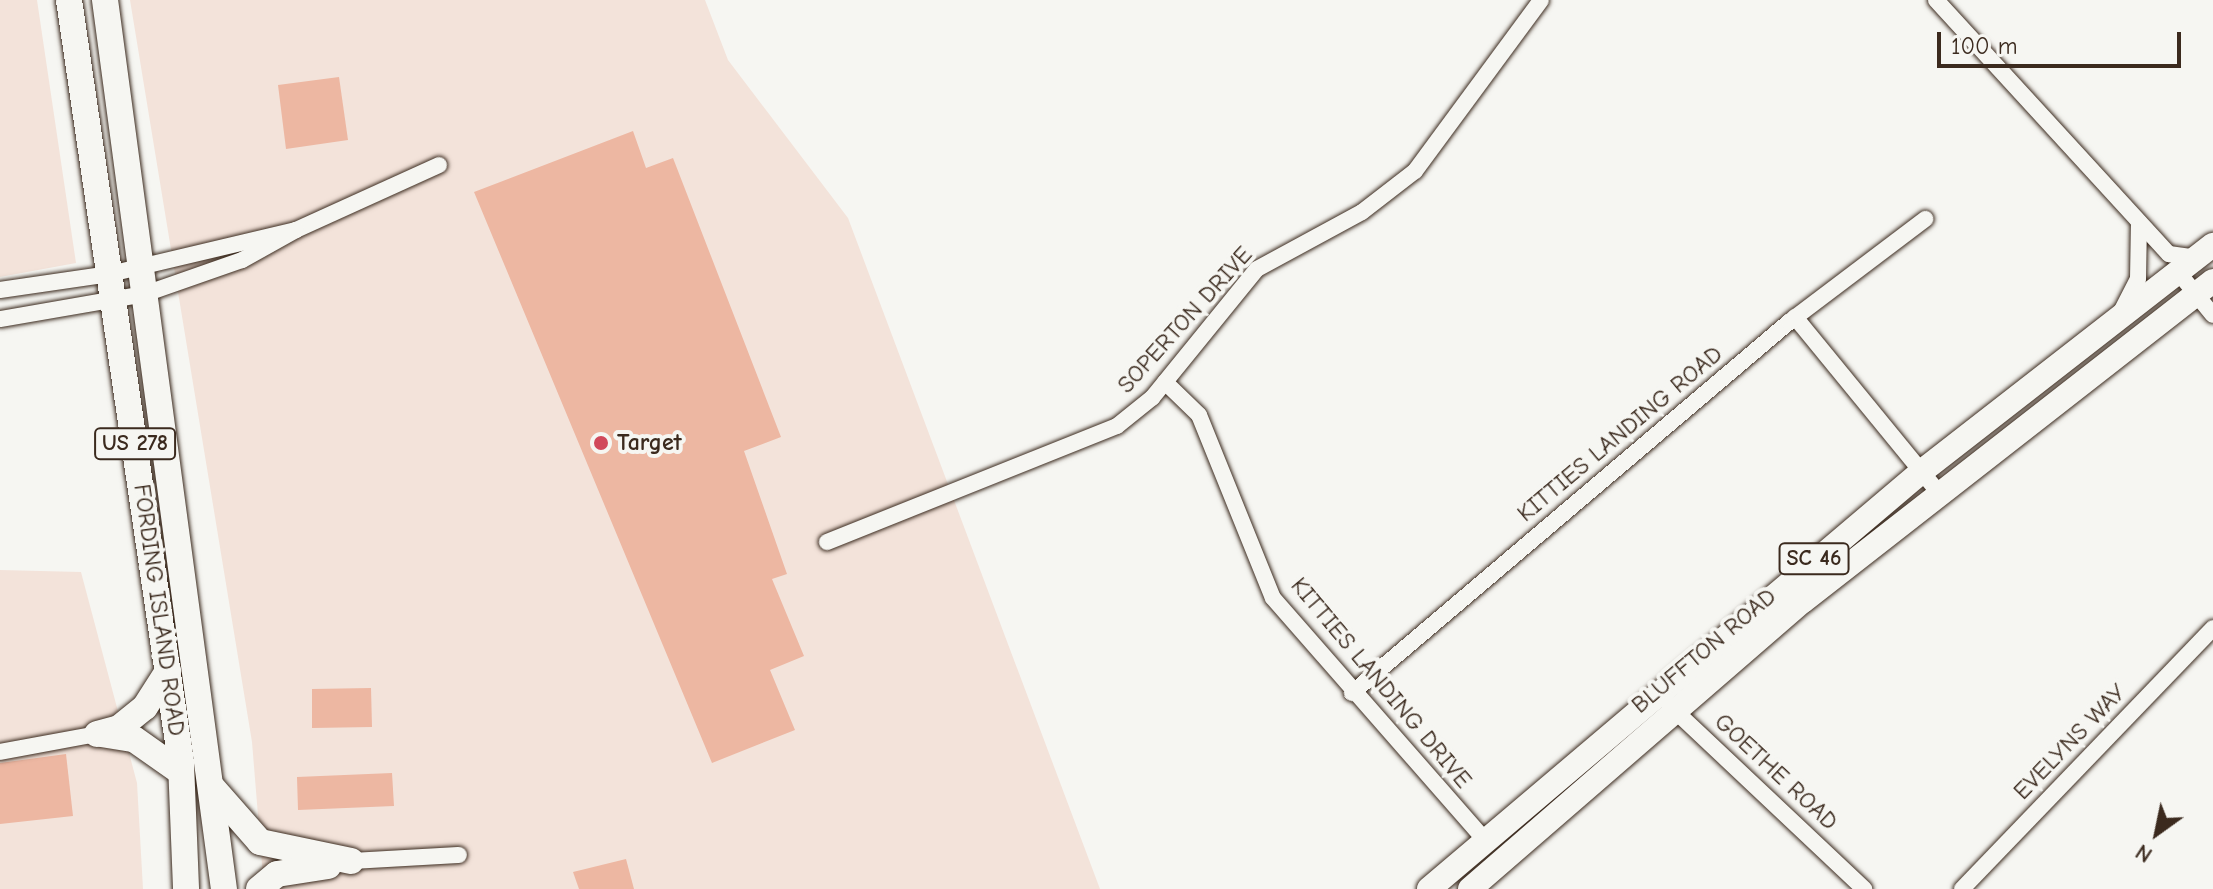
<!DOCTYPE html>
<html>
<head>
<meta charset="utf-8">
<style>
	body { margin:0 }
	#map { position:relative; width:2213px; height:889px; overflow:hidden; background:#f6f6f2; font-family:"Comic Neue",sans-serif }
	div>[style] { position:absolute }
	[style*='--x'] { left:calc(var(--x)*1px); top:calc(var(--y)*1px); width:calc(var(--w)*1px); rotate:calc(var(--a)*1deg) }
	.built>* { inset:0; background:#f3e3da }
	.building>* { inset:0; background:#edb7a2 }
	.roads { filter:drop-shadow(0 0 2px #3b2a1e) drop-shadow(0 0 2px #3b2a1e) }
	.minor>* { height:16px; margin:-8px; padding:0 8px; transform-origin:8px; border-radius:8px; background:#f6f6f2 }
	.primary>* { height:24px; margin:-12px; padding:0 12px; transform-origin:12px; border-radius:12px; background:#f6f6f2 }
	.trunk>* { height:26px; margin:-13px; padding:0 13px; transform-origin:13px; border-radius:13px; background:#f6f6f2 }
	.dots>* { width:22px; height:22px; translate:-50% -50%; box-sizing:border-box; border:4px solid #f6f6f2; border-radius:50% }
	span { translate:-50% -50%; white-space:nowrap; text-align:center; line-height:1.15; -webkit-text-stroke:8px #f6f6f2; paint-order:stroke }
	.shield-label span { padding:2px 6px; background:#f6f6f2; border:2px solid; border-radius:6px; -webkit-text-stroke-width:0 }
	.shield-label { font-size:22px; color:#3b2a1e; font-weight:700 }
	.street-label { font-size:24px; color:#3b2a1e }
	.poi-label { font-size:24px; color:#3b2a1e; font-weight:700 }
	.left { translate:0 -50%; text-align:left }
	.north { position:absolute; left:2117px; top:793px; width:80px; height:80px; -webkit-text-stroke:6px #f6f6f2; paint-order:stroke; rotate:213deg; font-size:22px; font-weight:700; line-height:32px; text-align:center; color:#3b2a1e }
	.north::after { content:''; display:block; margin:auto; width:28px; height:36px; background:#3b2a1e; clip-path:polygon(50% 0,100% 100%,50% 72%,0 100%) }
	.scale { position:absolute; left:1937px; top:32px; width:244px; height:36px; box-sizing:border-box; border:4px solid #3b2a1e; border-top:0; padding-left:10px; font-size:24px; line-height:28px; white-space:nowrap; color:#3b2a1e; -webkit-text-stroke:6px #f6f6f2; paint-order:stroke }
</style>
</head>
<body>
<div id="map">
	<div class="built">
		<div style="clip-path:polygon(0 0,37px 0,76px 263px,0 277px)"></div>
		<div style="clip-path:polygon(130px 0,705px 0,728px 60px,848px 218px,1100px 889px,264px 889px,252px 742px)"></div>
		<div style="clip-path:polygon(0 570px,81px 572px,137px 783px,143px 889px,0 889px)"></div>
	</div>
	<div class="building">
		<div style="clip-path:polygon(339px 77px,348px 140px,286px 149px,278px 85px)"></div>
		<div style="clip-path:polygon(633px 131px,646px 168px,673px 158px,781px 437px,744px 451px,787px 574px,772px 579px,804px 656px,770px 670px,795px 730px,712px 763px,474px 192px)"></div>
		<div style="clip-path:polygon(371px 688px,372px 727px,312px 728px,312px 689px)"></div>
		<div style="clip-path:polygon(66px 754px,73px 816px,0 824px,0 763px)"></div>
		<div style="clip-path:polygon(392px 773px,394px 806px,298px 810px,297px 777px)"></div>
		<div style="clip-path:polygon(626px 859px,634px 889px,579px 889px,573px 872px)"></div>
	</div>
	<div class="roads">
		<div class="minor">
			<div style="--x:1936;--y:0;--w:345;--a:47.5"></div>
			<div style="--x:2169;--y:254;--w:27;--a:8"></div>
			<div style="--x:296;--y:230;--w:157;--a:-24.4"></div>
			<div style="--x:2178;--y:272;--w:55;--a:50.9"></div>
			<div style="--x:0;--y:290;--w:111;--a:-8.3"></div>
			<div style="--x:110;--y:274;--w:191;--a:-13.3"></div>
			<div style="--x:296;--y:230;--w:62;--a:150.9"></div>
			<div style="--x:242;--y:260;--w:103;--a:160.7"></div>
			<div style="--x:145;--y:294;--w:147;--a:170.2"></div>
			<div style="--x:2121;--y:312;--w:37;--a:-63"></div>
			<div style="--x:2138;--y:279;--w:57;--a:-89"></div>
			<div style="--x:1795;--y:317;--w:227;--a:50.7"></div>
			<div style="--x:1165;--y:382;--w:47;--a:44.1"></div>
			<div style="--x:1199;--y:415;--w:197;--a:68"></div>
			<div style="--x:1273;--y:598;--w:322;--a:48.8"></div>
			<div style="--x:827;--y:542;--w:312;--a:-21.8"></div>
			<div style="--x:1117;--y:426;--w:45;--a:-38.7"></div>
			<div style="--x:1152;--y:398;--w:166;--a:-50.9"></div>
			<div style="--x:1257;--y:269;--w:119;--a:-28.5"></div>
			<div style="--x:1362;--y:212;--w:67;--a:-37.7"></div>
			<div style="--x:1415;--y:171;--w:212;--a:-53.6"></div>
			<div style="--x:1352;--y:693;--w:573;--a:-40.33"></div>
			<div style="--x:1789;--y:322;--w:171;--a:-37.1"></div>
			<div style="--x:1670;--y:706;--w:267;--a:43.3"></div>
			<div style="--x:0;--y:752;--w:99;--a:-10.5"></div>
			<div style="--x:351;--y:861;--w:108;--a:-3.2"></div>
			<div style="--x:1962;--y:889;--w:362;--a:-46.1"></div>
		</div>
		<div class="primary">
			<div style="--x:1429;--y:889;--w:645;--a:-40.28"></div>
			<div style="--x:1921;--y:472;--w:370;--a:-37.9"></div>
			<div style="--x:1470;--y:889;--w:440;--a:-40.9"></div>
			<div style="--x:1803;--y:601;--w:520;--a:-37.97"></div>
		</div>
		<div class="trunk">
			<div style="--x:69;--y:0;--w:771;--a:81.65"></div>
			<div style="--x:181;--y:763;--w:126;--a:87.7"></div>
			<div style="--x:105;--y:0;--w:897;--a:82.38"></div>
			<div style="--x:97;--y:734;--w:23;--a:-15"></div>
			<div style="--x:119;--y:728;--w:33;--a:-39"></div>
			<div style="--x:145;--y:707;--w:43;--a:-57.4"></div>
			<div style="--x:101;--y:734;--w:33;--a:9"></div>
			<div style="--x:134;--y:739;--w:57;--a:35.1"></div>
			<div style="--x:211;--y:786;--w:74;--a:48.8"></div>
			<div style="--x:260;--y:842;--w:93;--a:11.8"></div>
			<div style="--x:259;--y:889;--w:23;--a:-40"></div>
			<div style="--x:277;--y:874;--w:52;--a:-8.9"></div>
		</div>
	</div>
	<div class="dots">
		<div style="left:601px;top:443px;background:#d1495b"></div>
	</div>
	<div class="shield-label">
		<span style="left:135px;top:444px">US 278</span>
		<span style="left:1814px;top:559px">SC 46</span>
	</div>
	<div class="street-label">
		<span style="left:1185px;top:320px;rotate:-48deg">SOPERTON DRIVE</span>
		<span style="left:1620px;top:434px;rotate:-40deg">KITTIES LANDING ROAD</span>
		<span style="left:159px;top:610px;rotate:82deg">FORDING ISLAND ROAD</span>
		<span style="left:1704px;top:651px;rotate:-40deg">BLUFFTON ROAD</span>
		<span style="left:1381px;top:683px;rotate:50deg">KITTIES LANDING DRIVE</span>
		<span style="left:2070px;top:742px;rotate:-46deg">EVELYNS WAY</span>
		<span style="left:1776px;top:772px;rotate:43deg">GOETHE ROAD</span>
	</div>
	<div class="poi-label">
		<span class="left" style="left:617px;top:443px">Target</span>
	</div>
	<div class="north">N</div>
	<div class="scale">100 m</div>
</div>
</body>
</html>
